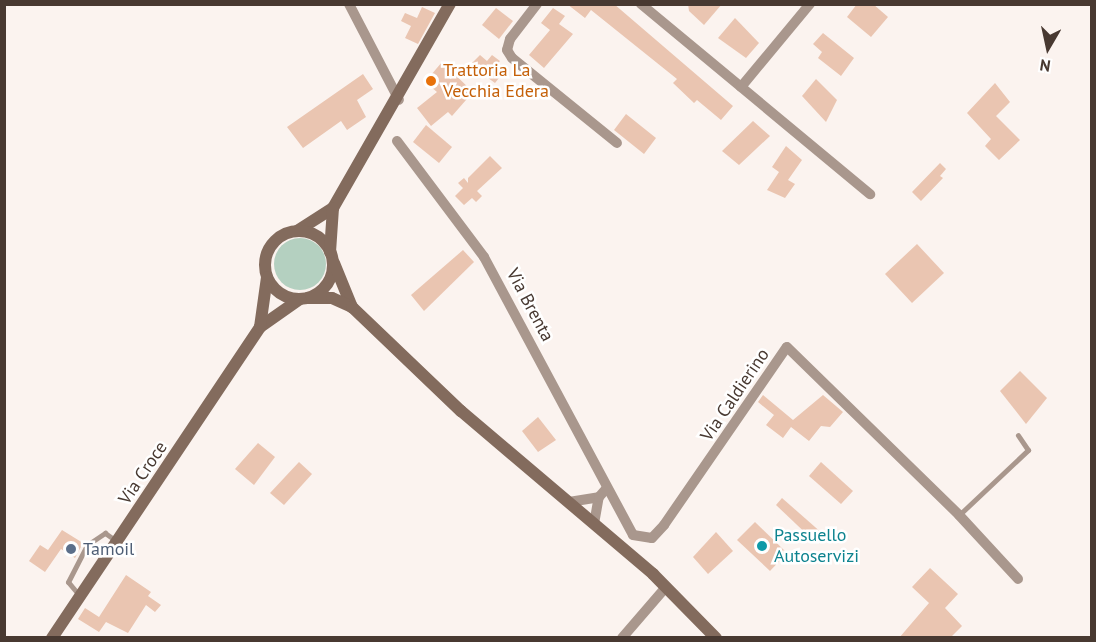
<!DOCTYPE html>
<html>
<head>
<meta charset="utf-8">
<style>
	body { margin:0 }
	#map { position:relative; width:1096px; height:642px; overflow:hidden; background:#fbf3ef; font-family:"PT Sans",sans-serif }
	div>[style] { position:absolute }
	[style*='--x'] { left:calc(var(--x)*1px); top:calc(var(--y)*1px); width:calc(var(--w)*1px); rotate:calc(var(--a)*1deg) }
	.green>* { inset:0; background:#b4d0c0 }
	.round { border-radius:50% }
	.building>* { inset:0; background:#eac5b1 }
	.lane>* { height:5px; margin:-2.5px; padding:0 2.5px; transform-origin:2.5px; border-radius:2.5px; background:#a9978d }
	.street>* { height:10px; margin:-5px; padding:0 5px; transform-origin:5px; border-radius:5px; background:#a9978d }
	.secondary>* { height:12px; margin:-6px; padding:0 6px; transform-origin:6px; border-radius:6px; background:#836b5d }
	.secondary>.ring { margin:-6px; padding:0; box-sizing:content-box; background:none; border:12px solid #836b5d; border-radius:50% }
	.dots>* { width:16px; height:16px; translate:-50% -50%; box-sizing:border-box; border:3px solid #fff; border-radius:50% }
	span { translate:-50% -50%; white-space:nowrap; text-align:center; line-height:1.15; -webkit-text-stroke:5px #fff; paint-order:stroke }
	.food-label { font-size:18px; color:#c56008 }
	.left { translate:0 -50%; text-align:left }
	.street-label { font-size:18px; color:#483931 }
	.culture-label { font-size:18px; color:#0d838f }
	.service-label { font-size:18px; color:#4e5e75 }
	.frame { position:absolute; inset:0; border:6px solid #483931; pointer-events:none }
	.north { position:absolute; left:1018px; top:18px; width:60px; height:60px; -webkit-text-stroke:4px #fff; paint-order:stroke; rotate:189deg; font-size:16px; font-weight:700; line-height:24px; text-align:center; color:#483931 }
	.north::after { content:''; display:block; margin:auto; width:21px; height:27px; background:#483931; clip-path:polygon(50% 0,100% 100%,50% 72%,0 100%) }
</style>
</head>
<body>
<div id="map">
	<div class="green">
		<div class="round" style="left:274px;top:238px;width:52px;height:52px"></div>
	</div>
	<div class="building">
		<div style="clip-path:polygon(567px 4px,614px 4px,733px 106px,721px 120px,697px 100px,694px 103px,673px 83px,677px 79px,591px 10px,585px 18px)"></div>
		<div style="clip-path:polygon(688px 4px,722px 4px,704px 25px,689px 11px)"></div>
		<div style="clip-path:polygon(857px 4px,873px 4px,888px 17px,871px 37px,847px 17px)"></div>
		<div style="clip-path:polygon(422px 7px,435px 13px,418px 44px,405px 38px,411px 26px,401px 21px,405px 13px,417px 18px)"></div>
		<div style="clip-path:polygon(496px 8px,513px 21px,499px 39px,482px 25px)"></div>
		<div style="clip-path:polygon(553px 8px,565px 16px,559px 24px,573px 34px,544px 68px,529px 55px,550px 30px,541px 23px)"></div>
		<div style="clip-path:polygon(735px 18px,759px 43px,746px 58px,718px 38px)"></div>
		<div style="clip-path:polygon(823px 33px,854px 58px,841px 76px,818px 58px,822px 52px,813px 44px)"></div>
		<div style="clip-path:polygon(480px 55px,487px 61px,492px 55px,500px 61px,495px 67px,503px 73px,495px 83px,470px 65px)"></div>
		<div style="clip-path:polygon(442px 62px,473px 92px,452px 116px,448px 112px,431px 126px,417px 108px,437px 92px,425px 82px)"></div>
		<div style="clip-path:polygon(363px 74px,373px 89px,357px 100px,366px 117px,347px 130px,341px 121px,303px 148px,287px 127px)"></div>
		<div style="clip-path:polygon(816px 79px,837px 100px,826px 122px,802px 96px)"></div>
		<div style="clip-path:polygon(995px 83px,1010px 102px,996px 116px,1020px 140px,999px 160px,985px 146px,991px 139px,967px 113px)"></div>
		<div style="clip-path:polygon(626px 114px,656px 138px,644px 154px,614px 130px)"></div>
		<div style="clip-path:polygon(753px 121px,770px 136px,739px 165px,722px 151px)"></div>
		<div style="clip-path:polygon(426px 125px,452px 147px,439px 163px,413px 142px)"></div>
		<div style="clip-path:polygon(786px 146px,802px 160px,788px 180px,795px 184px,785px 198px,767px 190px,779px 172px,772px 167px)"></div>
		<div style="clip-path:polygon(490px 156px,502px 168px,477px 191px,482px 196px,476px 202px,472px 198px,464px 205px,455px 196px,463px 188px,458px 183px,464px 178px,468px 183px,468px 178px)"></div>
		<div style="clip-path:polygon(940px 163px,946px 169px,940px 176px,943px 178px,921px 201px,912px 192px)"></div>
		<div style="clip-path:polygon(917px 244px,944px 273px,912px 303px,885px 274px)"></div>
		<div style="clip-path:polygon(463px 250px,474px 262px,424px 311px,411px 295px)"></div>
		<div style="clip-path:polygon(1020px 371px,1047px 398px,1026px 424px,1000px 391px)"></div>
		<div style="clip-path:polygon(763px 395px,793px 420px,823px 395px,843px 412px,830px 427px,821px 426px,809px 441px,791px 427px,783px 438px,766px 425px,774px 415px,758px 402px)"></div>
		<div style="clip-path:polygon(538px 417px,556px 440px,538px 452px,522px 431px)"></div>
		<div style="clip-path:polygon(258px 443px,275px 457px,254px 485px,235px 469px)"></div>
		<div style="clip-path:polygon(299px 462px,312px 474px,284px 505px,270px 493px)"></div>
		<div style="clip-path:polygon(821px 462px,853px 491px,841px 504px,809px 476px)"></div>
		<div style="clip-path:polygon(782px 498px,823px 534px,815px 542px,776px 505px)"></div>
		<div style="clip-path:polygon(755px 522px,787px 553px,770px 571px,737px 540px)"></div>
		<div style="clip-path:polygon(62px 530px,83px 543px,75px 558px,61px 549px,45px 572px,29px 561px,40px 545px,48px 550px)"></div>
		<div style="clip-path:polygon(716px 532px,733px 551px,708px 574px,693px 557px)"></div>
		<div style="clip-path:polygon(930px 568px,958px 594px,945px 608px,962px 626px,950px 638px,899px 638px,929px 603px,912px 587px)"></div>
		<div style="clip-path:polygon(126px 575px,151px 592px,148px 596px,161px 605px,155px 612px,146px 605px,128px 633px,106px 622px,99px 632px,78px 619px,85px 608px,99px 617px)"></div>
	</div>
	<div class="lane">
		<div style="--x:959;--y:515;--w:95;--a:-43.3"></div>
		<div style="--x:1028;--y:450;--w:18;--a:-124"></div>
		<div style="--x:79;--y:595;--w:17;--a:-130"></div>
		<div style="--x:68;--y:582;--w:42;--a:-62.8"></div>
		<div style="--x:87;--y:545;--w:22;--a:-34"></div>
		<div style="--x:105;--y:533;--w:16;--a:35"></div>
	</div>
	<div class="street">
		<div style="--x:349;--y:4;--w:108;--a:62.5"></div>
		<div style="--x:537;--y:4;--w:44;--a:127.6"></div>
		<div style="--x:510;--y:39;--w:11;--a:105"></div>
		<div style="--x:507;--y:50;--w:9;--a:58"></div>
		<div style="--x:512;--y:58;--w:135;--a:39"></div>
		<div style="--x:641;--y:4;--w:298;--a:39.7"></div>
		<div style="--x:741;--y:87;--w:108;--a:-50.3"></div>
		<div style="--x:397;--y:141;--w:145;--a:53.1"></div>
		<div style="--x:484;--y:257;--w:315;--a:61.8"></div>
		<div style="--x:633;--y:535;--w:19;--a:9"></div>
		<div style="--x:652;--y:538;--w:18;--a:-47"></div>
		<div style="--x:664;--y:525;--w:216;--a:-55.4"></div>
		<div style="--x:787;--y:347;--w:240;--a:44.3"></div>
		<div style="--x:959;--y:515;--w:87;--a:47.3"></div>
		<div style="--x:569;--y:502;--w:30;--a:-9"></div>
		<div style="--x:594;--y:524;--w:27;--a:-80"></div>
		<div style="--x:599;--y:497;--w:11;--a:-49"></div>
		<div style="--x:622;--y:638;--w:67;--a:-49.2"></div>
	</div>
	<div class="secondary">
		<div style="--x:297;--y:231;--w:43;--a:-32.6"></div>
		<div style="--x:333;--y:208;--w:235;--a:-60.2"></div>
		<div class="ring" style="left:265px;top:231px;width:56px;height:56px"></div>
		<div style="--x:330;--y:252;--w:44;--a:-86.1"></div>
		<div style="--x:334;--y:263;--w:48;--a:67.8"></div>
		<div style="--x:308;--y:298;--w:24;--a:0"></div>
		<div style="--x:332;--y:298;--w:22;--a:24"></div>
		<div style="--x:352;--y:307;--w:151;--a:43.7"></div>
		<div style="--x:461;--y:411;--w:252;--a:40.3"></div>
		<div style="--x:653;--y:574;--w:90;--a:45.5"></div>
		<div style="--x:260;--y:327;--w:49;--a:-35"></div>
		<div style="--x:52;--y:638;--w:374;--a:-56.2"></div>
		<div style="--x:260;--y:327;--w:50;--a:-82"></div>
	</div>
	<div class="dots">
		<div style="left:431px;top:81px;background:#e8710a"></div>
		<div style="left:762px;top:546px;background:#0f9aa8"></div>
		<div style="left:71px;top:549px;background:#5c6f8a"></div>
	</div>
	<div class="food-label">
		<span class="left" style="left:443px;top:81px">Trattoria La<br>Vecchia Edera</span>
	</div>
	<div class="street-label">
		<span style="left:530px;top:305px;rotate:62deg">Via Brenta</span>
		<span style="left:735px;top:395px;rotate:-56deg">Via Caldierino</span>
		<span style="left:143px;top:473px;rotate:-56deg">Via Croce</span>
	</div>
	<div class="culture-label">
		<span class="left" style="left:774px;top:546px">Passuello<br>Autoservizi</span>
	</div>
	<div class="service-label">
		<span class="left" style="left:83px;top:549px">Tamoil</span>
	</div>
	<div class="frame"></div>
	<div class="north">N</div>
</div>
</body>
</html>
